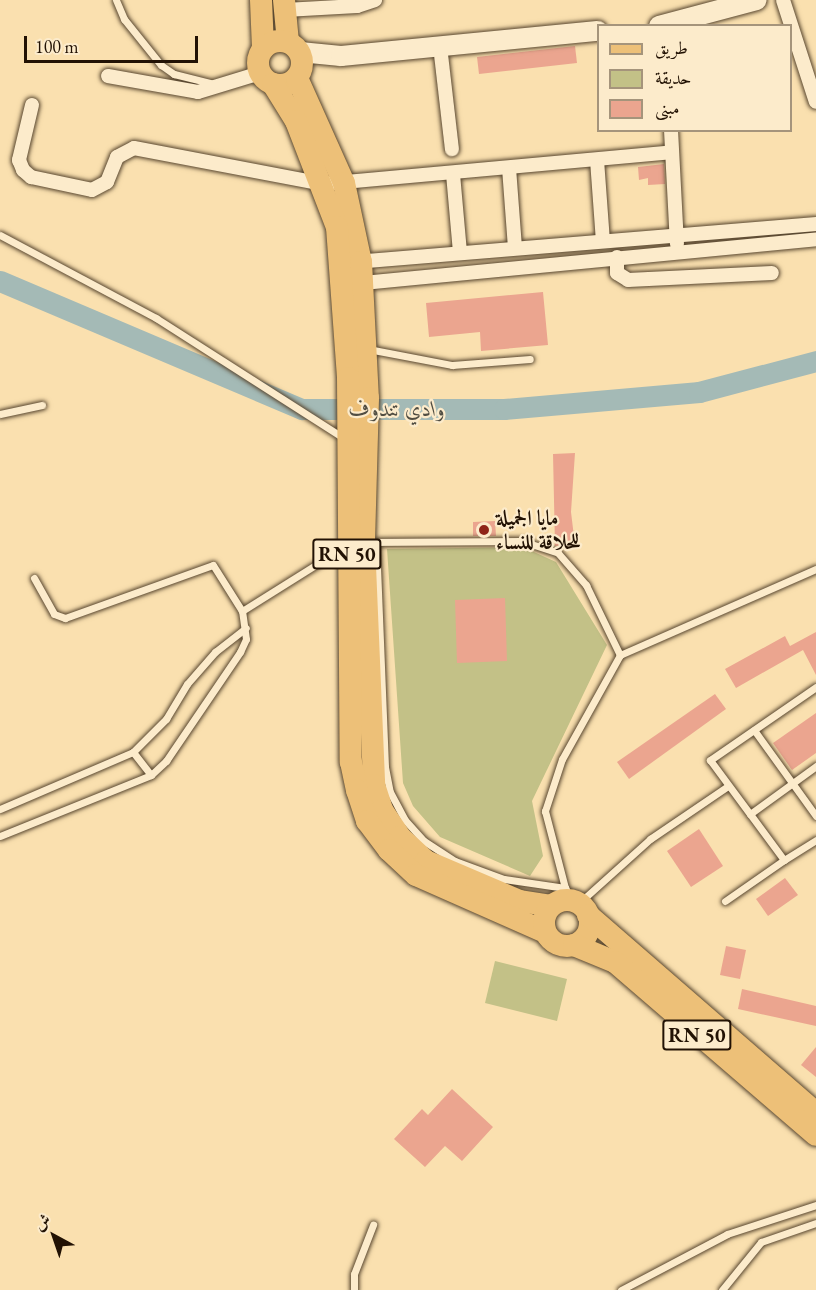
<!DOCTYPE html>
<html>
<head>
<meta charset="utf-8">
<style>
	body { margin:0 }
	#map { position:relative; width:816px; height:1290px; overflow:hidden; background:#fae0af; font-family:"EB Garamond",Amiri,serif }
	div>[style] { position:absolute }
	[style*='--x'] { left:calc(var(--x)*1px); top:calc(var(--y)*1px); width:calc(var(--w)*1px); rotate:calc(var(--a)*1deg) }
	.green>* { inset:0; background:#c3c187 }
	.river>* { height:21px; margin:-10.5px; padding:0 10.5px; transform-origin:10.5px; border-radius:10.5px; background:#a4bab6 }
	.building>* { inset:0; background:#eba58f }
	.roads { filter:drop-shadow(0 0 2px #58462f) drop-shadow(0 0 2px #58462f) }
	.lane>* { height:7px; margin:-3.5px; padding:0 3.5px; transform-origin:3.5px; border-radius:3.5px; background:#fcebcb }
	.street>* { height:14px; margin:-7px; padding:0 7px; transform-origin:7px; border-radius:7px; background:#fcebcb }
	.secondary>* { height:20px; margin:-10px; padding:0 10px; transform-origin:10px; border-radius:10px; background:#fcebcb }
	.primary>* { height:22px; margin:-11px; padding:0 11px; transform-origin:11px; border-radius:11px; background:#edc078 }
	.primary>.ring { margin:-11px; padding:0; box-sizing:content-box; background:none; border:22px solid #edc078; border-radius:50% }
	.dots>* { width:16px; height:16px; translate:-50% -50%; box-sizing:border-box; border:3px solid #fcebcb; border-radius:50% }
	span { translate:-50% -50%; white-space:nowrap; text-align:center; line-height:1.15; -webkit-text-stroke:4.5px #fcebcb; paint-order:stroke }
	.shield-label span { padding:2px 4px; background:#fcebcb; border:2px solid; border-radius:4px; -webkit-text-stroke-width:0 }
	.shield-label { font-size:20px; color:#221204; font-weight:700 }
	.poi-label { font-size:21px; color:#221204; font-weight:700 }
	.left { translate:0 -50%; text-align:left }
	.water-label { font-size:22px; color:#504d42; font-style:italic }
	.legend { position:absolute; left:597px; top:24px; width:195px; height:108px; box-sizing:border-box; background:#fcebcb; border:2px solid #a5947b; margin:0; padding:8px 10px; list-style:none; font-size:18px; color:#221204 }
	.legend li { display:flex; align-items:center; gap:12px; height:30px }
	.legend b { width:30px; border:2px solid #a5947b }
	.north { position:absolute; left:24px; top:1206px; width:60px; height:60px; -webkit-text-stroke:4px #fcebcb; paint-order:stroke; rotate:320deg; font-size:16px; font-weight:700; line-height:24px; text-align:center; color:#221204 }
	.north::after { content:''; display:block; margin:auto; width:21px; height:27px; background:#221204; clip-path:polygon(50% 0,100% 100%,50% 72%,0 100%) }
	.scale { position:absolute; left:24px; top:36px; width:174px; height:27px; box-sizing:border-box; border:3px solid #221204; border-top:0; padding-left:8px; font-size:18px; line-height:21px; white-space:nowrap; color:#221204; -webkit-text-stroke:4px #fcebcb; paint-order:stroke }
</style>
</head>
<body>
<div id="map">
	<div class="green">
		<div style="clip-path:polygon(523px 547px,556px 562px,607px 645px,532px 801px,543px 856px,530px 876px,440px 837px,413px 806px,403px 783px,387px 549px)"></div>
		<div style="clip-path:polygon(495px 961px,567px 979px,557px 1021px,485px 1003px)"></div>
	</div>
	<div class="river">
		<div style="--x:0;--y:281;--w:328;--a:23"></div>
		<div style="--x:302;--y:409;--w:202;--a:0"></div>
		<div style="--x:504;--y:409;--w:196;--a:-5"></div>
		<div style="--x:699;--y:392;--w:121;--a:-14.8"></div>
	</div>
	<div class="building">
		<div style="clip-path:polygon(575px 46px,577px 63px,479px 74px,477px 57px)"></div>
		<div style="clip-path:polygon(664px 164px,665px 184px,648px 185px,648px 178px,639px 180px,638px 167px)"></div>
		<div style="clip-path:polygon(543px 292px,548px 345px,481px 351px,480px 332px,429px 337px,426px 303px)"></div>
		<div style="clip-path:polygon(575px 453px,571px 512px,575px 545px,555px 546px,553px 454px)"></div>
		<div style="clip-path:polygon(495px 521px,496px 536px,473px 536px,473px 522px)"></div>
		<div style="clip-path:polygon(505px 598px,507px 661px,457px 663px,455px 600px)"></div>
		<div style="clip-path:polygon(816px 632px,816px 675px,803px 650px,736px 688px,725px 669px,785px 636px,790px 646px)"></div>
		<div style="clip-path:polygon(715px 694px,726px 709px,629px 779px,617px 762px)"></div>
		<div style="clip-path:polygon(816px 713px,816px 753px,792px 770px,773px 743px)"></div>
		<div style="clip-path:polygon(699px 829px,723px 866px,691px 887px,667px 851px)"></div>
		<div style="clip-path:polygon(785px 878px,798px 895px,768px 916px,756px 899px)"></div>
		<div style="clip-path:polygon(726px 946px,746px 950px,740px 979px,720px 975px)"></div>
		<div style="clip-path:polygon(742px 989px,816px 1006px,816px 1026px,738px 1009px)"></div>
		<div style="clip-path:polygon(816px 1047px,816px 1077px,801px 1065px)"></div>
		<div style="clip-path:polygon(452px 1089px,493px 1127px,462px 1161px,445px 1146px,425px 1167px,394px 1139px,422px 1109px,428px 1115px)"></div>
	</div>
	<div class="roads">
		<div class="lane">
			<div style="--x:116;--y:0;--w:21;--a:67"></div>
			<div style="--x:124;--y:19;--w:59;--a:51.2"></div>
			<div style="--x:161;--y:65;--w:16;--a:35"></div>
			<div style="--x:174;--y:74;--w:41;--a:14"></div>
			<div style="--x:0;--y:235;--w:177;--a:28"></div>
			<div style="--x:156;--y:318;--w:223;--a:32.6"></div>
			<div style="--x:368;--y:349;--w:86;--a:10.8"></div>
			<div style="--x:452;--y:365;--w:78;--a:-4.4"></div>
			<div style="--x:0;--y:414;--w:43;--a:-12.1"></div>
			<div style="--x:366;--y:542;--w:156;--a:-0.4"></div>
			<div style="--x:522;--y:541;--w:38;--a:18"></div>
			<div style="--x:558;--y:553;--w:43;--a:48.8"></div>
			<div style="--x:586;--y:585;--w:78;--a:64.1"></div>
			<div style="--x:620;--y:655;--w:119;--a:119.1"></div>
			<div style="--x:562;--y:759;--w:55;--a:108.1"></div>
			<div style="--x:545;--y:811;--w:80;--a:75.4"></div>
			<div style="--x:565;--y:888;--w:15;--a:58"></div>
			<div style="--x:376;--y:542;--w:225;--a:87.7"></div>
			<div style="--x:385;--y:767;--w:25;--a:79"></div>
			<div style="--x:390;--y:792;--w:32;--a:62"></div>
			<div style="--x:405;--y:820;--w:28;--a:48"></div>
			<div style="--x:424;--y:841;--w:37;--a:33"></div>
			<div style="--x:455;--y:861;--w:52;--a:20.2"></div>
			<div style="--x:504;--y:879;--w:62;--a:8.4"></div>
			<div style="--x:34;--y:578;--w:41;--a:60.9"></div>
			<div style="--x:54;--y:614;--w:12;--a:20"></div>
			<div style="--x:65;--y:618;--w:157;--a:-19.7"></div>
			<div style="--x:213;--y:565;--w:54;--a:57.8"></div>
			<div style="--x:620;--y:655;--w:214;--a:-23.7"></div>
			<div style="--x:816;--y:687;--w:129;--a:145.4"></div>
			<div style="--x:710;--y:760;--w:67;--a:53.5"></div>
			<div style="--x:750;--y:814;--w:82;--a:-36"></div>
			<div style="--x:754;--y:730;--w:106;--a:54.2"></div>
			<div style="--x:133;--y:752;--w:29;--a:52"></div>
			<div style="--x:0;--y:809;--w:145;--a:-23.2"></div>
			<div style="--x:133;--y:752;--w:47;--a:-45"></div>
			<div style="--x:166;--y:719;--w:41;--a:-59"></div>
			<div style="--x:187;--y:684;--w:43;--a:-48.8"></div>
			<div style="--x:215;--y:652;--w:39;--a:-38"></div>
			<div style="--x:0;--y:836;--w:163;--a:-22"></div>
			<div style="--x:151;--y:775;--w:21;--a:-43"></div>
			<div style="--x:166;--y:761;--w:132;--a:-55.8"></div>
			<div style="--x:240;--y:652;--w:14;--a:-65"></div>
			<div style="--x:246;--y:639;--w:28;--a:-98"></div>
			<div style="--x:242;--y:611;--w:120;--a:-32.1"></div>
			<div style="--x:784;--y:860;--w:38;--a:-32"></div>
			<div style="--x:725;--y:901;--w:72;--a:-34.8"></div>
			<div style="--x:784;--y:860;--w:57;--a:-126.5"></div>
			<div style="--x:579;--y:903;--w:96;--a:-42"></div>
			<div style="--x:650;--y:839;--w:94;--a:-34.2"></div>
			<div style="--x:354;--y:1290;--w:16;--a:-90"></div>
			<div style="--x:354;--y:1274;--w:53;--a:-68.8"></div>
			<div style="--x:621;--y:1290;--w:120;--a:-27.8"></div>
			<div style="--x:727;--y:1234;--w:94;--a:-18"></div>
			<div style="--x:722;--y:1290;--w:62;--a:-50.9"></div>
			<div style="--x:761;--y:1242;--w:58;--a:-19.1"></div>
		</div>
		<div class="street">
			<div style="--x:783;--y:0;--w:107;--a:72.1"></div>
			<div style="--x:285;--y:10;--w:72;--a:-3.2"></div>
			<div style="--x:357;--y:6;--w:19;--a:-18"></div>
			<div style="--x:440;--y:46;--w:104;--a:83.4"></div>
			<div style="--x:108;--y:76;--w:91;--a:10.1"></div>
			<div style="--x:198;--y:92;--w:65;--a:-17"></div>
			<div style="--x:32;--y:105;--w:57;--a:103.3"></div>
			<div style="--x:19;--y:160;--w:11;--a:68"></div>
			<div style="--x:23;--y:170;--w:11;--a:41"></div>
			<div style="--x:31;--y:177;--w:62;--a:12"></div>
			<div style="--x:92;--y:190;--w:17;--a:-28"></div>
			<div style="--x:107;--y:182;--w:27;--a:-68"></div>
			<div style="--x:117;--y:157;--w:19;--a:-28"></div>
			<div style="--x:134;--y:148;--w:192;--a:10.8"></div>
			<div style="--x:323;--y:184;--w:350;--a:-5.2"></div>
			<div style="--x:671;--y:130;--w:114;--a:87"></div>
			<div style="--x:597;--y:160;--w:81;--a:85.8"></div>
			<div style="--x:509;--y:168;--w:80;--a:85.7"></div>
			<div style="--x:453;--y:174;--w:78;--a:84.9"></div>
			<div style="--x:617;--y:257;--w:16;--a:90"></div>
			<div style="--x:617;--y:273;--w:13;--a:32"></div>
			<div style="--x:628;--y:280;--w:144;--a:-2.8"></div>
			<div style="--x:355;--y:262;--w:463;--a:-4.7"></div>
			<div style="--x:363;--y:283;--w:455;--a:-5.5"></div>
		</div>
		<div class="secondary">
			<div style="--x:659;--y:26;--w:101;--a:-14.9"></div>
			<div style="--x:300;--y:52;--w:41;--a:5.6"></div>
			<div style="--x:341;--y:56;--w:258;--a:-5.6"></div>
		</div>
		<div class="primary">
			<div style="--x:261;--y:0;--w:48;--a:87.6"></div>
			<div style="--x:284;--y:0;--w:42;--a:84.6"></div>
			<div class="ring" style="left:258px;top:41px;width:22px;height:22px"></div>
			<div style="--x:297;--y:78;--w:115;--a:65.9"></div>
			<div style="--x:344;--y:183;--w:81;--a:77.9"></div>
			<div style="--x:361;--y:262;--w:136;--a:87.1"></div>
			<div style="--x:368;--y:398;--w:144;--a:91.6"></div>
			<div style="--x:364;--y:542;--w:243;--a:87.6"></div>
			<div style="--x:374;--y:785;--w:26;--a:72"></div>
			<div style="--x:382;--y:810;--w:32;--a:56"></div>
			<div style="--x:400;--y:837;--w:35;--a:43"></div>
			<div style="--x:426;--y:861;--w:102;--a:23.1"></div>
			<div style="--x:520;--y:901;--w:31;--a:9"></div>
			<div style="--x:273;--y:84;--w:44;--a:58.1"></div>
			<div style="--x:296;--y:121;--w:114;--a:68.9"></div>
			<div style="--x:337;--y:227;--w:151;--a:85.8"></div>
			<div style="--x:348;--y:378;--w:384;--a:89.6"></div>
			<div style="--x:351;--y:762;--w:29;--a:78"></div>
			<div style="--x:357;--y:790;--w:33;--a:72"></div>
			<div style="--x:367;--y:821;--w:36;--a:53"></div>
			<div style="--x:389;--y:850;--w:37;--a:43"></div>
			<div style="--x:416;--y:875;--w:141;--a:23.8"></div>
			<div class="ring" style="left:544px;top:900px;width:24px;height:24px"></div>
			<div style="--x:588;--y:915;--w:302;--a:41"></div>
			<div style="--x:574;--y:945;--w:44;--a:22.5"></div>
			<div style="--x:615;--y:962;--w:265;--a:40.7"></div>
		</div>
	</div>
	<div class="dots">
		<div style="left:484px;top:530px;background:#8f2418"></div>
	</div>
	<div class="shield-label">
		<span style="left:347px;top:554px">RN 50</span>
		<span style="left:697px;top:1035px">RN 50</span>
	</div>
	<div class="poi-label">
		<span class="left" style="left:496px;top:530px">مايا الجميلة<br>للحلاقة للنساء</span>
	</div>
	<div class="water-label">
		<span style="left:397px;top:409px">وادي تندوف</span>
	</div>
	<ul class="legend">
	<li><b style="height:8px;background:#edc078"></b>طريق</li>
	<li><b style="height:16px;background:#c3c187"></b>حديقة</li>
	<li><b style="height:16px;background:#eba58f"></b>مبنى</li>
	</ul>
	<div class="north">ش</div>
	<div class="scale">100 m</div>
</div>
</body>
</html>
